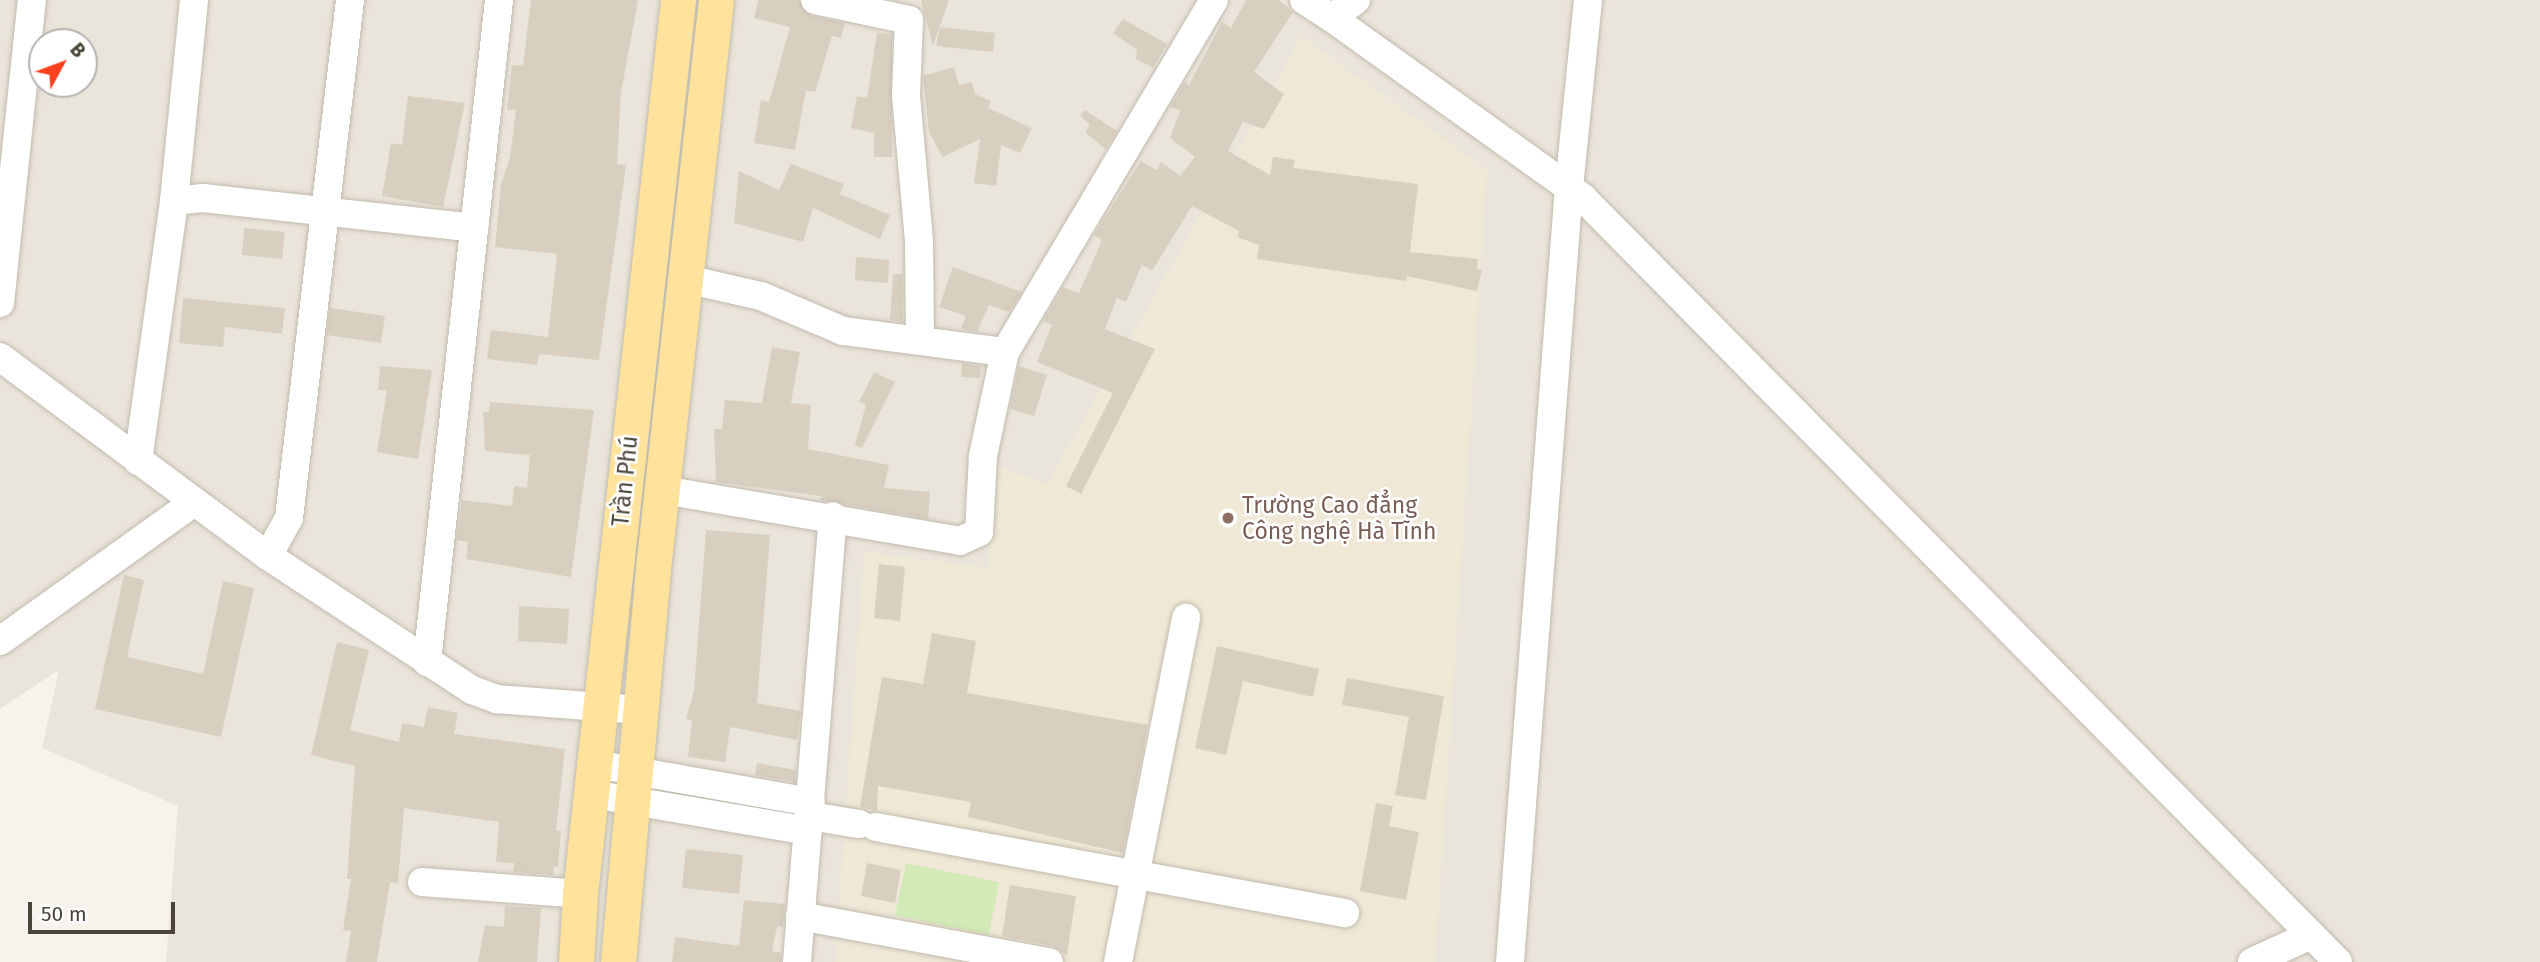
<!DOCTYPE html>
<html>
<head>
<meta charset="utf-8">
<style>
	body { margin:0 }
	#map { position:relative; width:2540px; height:962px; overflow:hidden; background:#f6f3ec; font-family:"Fira Sans",sans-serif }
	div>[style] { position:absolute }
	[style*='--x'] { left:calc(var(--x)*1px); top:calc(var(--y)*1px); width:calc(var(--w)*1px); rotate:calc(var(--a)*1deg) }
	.residential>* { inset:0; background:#eae5da }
	.education>* { inset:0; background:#efe8d6 }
	.green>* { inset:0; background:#d2eab5 }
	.building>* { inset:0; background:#d8cfc1 }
	.roads { filter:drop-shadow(0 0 2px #c2bbae) drop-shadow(0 0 2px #c2bbae) }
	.minor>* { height:28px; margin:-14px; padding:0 14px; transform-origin:14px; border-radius:14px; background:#fff }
	.major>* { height:35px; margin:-17.5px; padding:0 17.5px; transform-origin:17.5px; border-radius:17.5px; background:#ffe39c }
	.dots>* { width:19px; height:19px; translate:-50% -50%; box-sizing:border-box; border:4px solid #fff; border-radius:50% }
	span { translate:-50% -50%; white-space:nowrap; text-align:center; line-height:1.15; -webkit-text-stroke:5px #fff; paint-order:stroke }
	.street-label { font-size:23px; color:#4b4439 }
	.education-label { font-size:23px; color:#785e54 }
	.left { translate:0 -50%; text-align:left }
	.north { position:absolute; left:28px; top:28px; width:70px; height:70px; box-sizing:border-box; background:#fff; border:2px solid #b7b4b0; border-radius:50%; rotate:49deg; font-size:19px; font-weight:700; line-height:28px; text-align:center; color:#4b4439 }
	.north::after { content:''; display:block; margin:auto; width:24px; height:32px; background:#fc3f1d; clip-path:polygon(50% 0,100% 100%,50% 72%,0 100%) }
	.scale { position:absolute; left:28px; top:902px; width:147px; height:32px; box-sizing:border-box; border:4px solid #4b4439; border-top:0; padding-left:9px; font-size:21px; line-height:24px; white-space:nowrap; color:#4b4439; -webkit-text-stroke:5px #fff; paint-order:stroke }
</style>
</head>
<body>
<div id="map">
	<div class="residential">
		<div style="clip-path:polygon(evenodd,0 0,2540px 0,2540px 962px,166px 962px,178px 806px,42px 748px,59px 670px,0 709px,0 0,42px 42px,84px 42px,84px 84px,42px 84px,42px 42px)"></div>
	</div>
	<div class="education">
		<div style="clip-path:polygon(1302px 36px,1487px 170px,1435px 962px,835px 962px,864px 552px,989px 568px,994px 465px,1047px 484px)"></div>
	</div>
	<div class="green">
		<div style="clip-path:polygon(906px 863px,999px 882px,989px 935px,895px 915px)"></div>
	</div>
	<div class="building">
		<div style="clip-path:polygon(531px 0,638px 0,621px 93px,617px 164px,626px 165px,599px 360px,539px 354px,537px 365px,487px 359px,491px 330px,548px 337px,557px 254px,495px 247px,501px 184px,510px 158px,516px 110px,507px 110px,512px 65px,523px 66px)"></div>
		<div style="clip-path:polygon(758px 0,799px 0,811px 16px,845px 23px,841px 38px,832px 36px,815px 92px,806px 90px,795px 150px,754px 143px,761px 100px,769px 102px,790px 27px,754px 18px)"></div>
		<div style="clip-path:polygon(921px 0,949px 0,933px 46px)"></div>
		<div style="clip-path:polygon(1246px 0,1279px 0,1293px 12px,1254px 72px,1284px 94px,1264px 129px,1243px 122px,1228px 151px,1270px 175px,1273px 157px,1295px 160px,1293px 168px,1418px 184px,1410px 252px,1478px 259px,1477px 269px,1482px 270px,1477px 291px,1407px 276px,1406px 281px,1257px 259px,1259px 245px,1237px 237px,1239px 231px,1192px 206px,1152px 271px,1142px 265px,1126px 302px,1117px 298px,1105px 329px,1155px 349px,1081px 494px,1066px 486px,1113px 393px,1037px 362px,1052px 325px,1043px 321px,1063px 287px,1079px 293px,1102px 240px,1094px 235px,1141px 161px,1157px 170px,1161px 162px,1180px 176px,1195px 157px,1170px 138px,1180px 111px,1170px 107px,1185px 82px,1189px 85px,1222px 22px,1231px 28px)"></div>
		<div style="clip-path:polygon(1123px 19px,1167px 44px,1153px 68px,1136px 59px,1137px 50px,1113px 33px)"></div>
		<div style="clip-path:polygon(940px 27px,995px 33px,993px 52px,936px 46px)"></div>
		<div style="clip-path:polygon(877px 33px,892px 35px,892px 157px,874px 157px,874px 133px,851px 128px,857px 96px,867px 98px)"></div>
		<div style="clip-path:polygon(954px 67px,959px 85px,972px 82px,975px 94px,991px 101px,988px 108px,1032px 128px,1020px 153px,1001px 145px,996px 186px,974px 183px,980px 139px,942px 157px,929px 131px,923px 76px)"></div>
		<div style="clip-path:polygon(408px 96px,465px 103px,443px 207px,382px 196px,391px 143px,402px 145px)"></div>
		<div style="clip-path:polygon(1085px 110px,1117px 131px,1105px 149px,1085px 132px,1090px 125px,1080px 115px)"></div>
		<div style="clip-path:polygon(791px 164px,844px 184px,840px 194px,890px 215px,880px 239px,813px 208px,803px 242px,734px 223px,739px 171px,779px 190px)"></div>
		<div style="clip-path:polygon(244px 228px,285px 232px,282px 259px,242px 255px)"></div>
		<div style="clip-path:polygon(856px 257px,889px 260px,888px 283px,855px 280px)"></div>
		<div style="clip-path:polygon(953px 267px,1022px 292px,1009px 312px,989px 305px,977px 332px,966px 330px,961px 328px,966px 316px,939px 307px)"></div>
		<div style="clip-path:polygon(893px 274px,903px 274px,903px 322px,890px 320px)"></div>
		<div style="clip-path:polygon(183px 298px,285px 308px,282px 334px,225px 327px,223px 347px,179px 343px)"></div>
		<div style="clip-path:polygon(330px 308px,385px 316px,381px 343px,327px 335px)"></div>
		<div style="clip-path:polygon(772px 347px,800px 352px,791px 403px,811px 405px,808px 449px,889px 465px,884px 488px,930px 492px,928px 519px,820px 500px,821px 496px,716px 482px,714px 429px,722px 429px,725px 400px,762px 403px)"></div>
		<div style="clip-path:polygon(962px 363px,981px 366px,980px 378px,961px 377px)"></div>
		<div style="clip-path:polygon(380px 366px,432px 370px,418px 459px,377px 452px,387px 390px,378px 390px)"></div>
		<div style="clip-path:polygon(1019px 366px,1047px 375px,1034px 416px,1010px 409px)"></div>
		<div style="clip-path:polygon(874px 372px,895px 382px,862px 448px,855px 445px,866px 405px,859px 402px)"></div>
		<div style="clip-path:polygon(490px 402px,594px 410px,571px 577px,466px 559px,468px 542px,457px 540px,462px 500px,512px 506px,514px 486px,527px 488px,530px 455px,485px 451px,483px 412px,489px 412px)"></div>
		<div style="clip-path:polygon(706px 530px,770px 535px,757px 703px,801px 711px,797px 740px,730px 727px,725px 762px,688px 757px,692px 720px,686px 719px,694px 691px)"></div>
		<div style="clip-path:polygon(879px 564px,905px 567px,900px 621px,874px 618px)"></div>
		<div style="clip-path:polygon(124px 575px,144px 580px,127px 657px,203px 674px,223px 581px,254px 588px,221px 737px,95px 709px)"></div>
		<div style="clip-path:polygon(519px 606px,569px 609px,567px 644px,518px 641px)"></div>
		<div style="clip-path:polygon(932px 633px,976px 641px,967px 693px,1148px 725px,1123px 853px,968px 817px,971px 802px,878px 786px,877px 811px,860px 807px,882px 677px,923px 684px)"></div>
		<div style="clip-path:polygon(337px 642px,369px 650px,350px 730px,399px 742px,402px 723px,424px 727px,428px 707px,458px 713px,454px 734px,565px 749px,556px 830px,561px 831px,558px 867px,554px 867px,553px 875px,513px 872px,514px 863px,496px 862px,499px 822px,404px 808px,398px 883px,390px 882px,377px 962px,346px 962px,351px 931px,343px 930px,351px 879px,347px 879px,355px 766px,311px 755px)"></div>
		<div style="clip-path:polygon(1217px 646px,1319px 669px,1313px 697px,1243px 681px,1226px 755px,1195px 748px)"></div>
		<div style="clip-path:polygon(1347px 678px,1444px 696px,1426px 800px,1395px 795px,1409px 717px,1342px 705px)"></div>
		<div style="clip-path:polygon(757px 763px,796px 770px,795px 782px,755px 775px)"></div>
		<div style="clip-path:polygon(1376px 803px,1393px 806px,1389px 826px,1419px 832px,1406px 900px,1360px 891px)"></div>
		<div style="clip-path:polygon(686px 849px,743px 855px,739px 894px,682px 888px)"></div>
		<div style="clip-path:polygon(867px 863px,901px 870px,895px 903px,861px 896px)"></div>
		<div style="clip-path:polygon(1010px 885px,1076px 896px,1067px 955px,1052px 946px,1002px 936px)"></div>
		<div style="clip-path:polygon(744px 900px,785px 904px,783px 927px,777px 926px,772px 951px,781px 953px,781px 962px,672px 962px,675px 937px,739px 946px)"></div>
		<div style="clip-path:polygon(505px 906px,541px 908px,537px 962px,478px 962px,485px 925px,504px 927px)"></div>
	</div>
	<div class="roads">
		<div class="minor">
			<div style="--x:815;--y:0;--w:96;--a:12"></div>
			<div style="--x:909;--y:20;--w:75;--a:92.3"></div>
			<div style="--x:906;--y:95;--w:147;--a:84.9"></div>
			<div style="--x:919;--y:241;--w:99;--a:89.4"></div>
			<div style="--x:1304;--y:0;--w:33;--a:33"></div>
			<div style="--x:1332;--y:18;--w:30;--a:-37"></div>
			<div style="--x:1332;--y:18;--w:309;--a:35.6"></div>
			<div style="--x:1583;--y:198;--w:1074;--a:45.34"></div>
			<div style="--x:174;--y:201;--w:29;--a:-6"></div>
			<div style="--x:203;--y:198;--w:273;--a:6.3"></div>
			<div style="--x:686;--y:279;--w:77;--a:12.8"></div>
			<div style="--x:761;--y:296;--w:89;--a:23.1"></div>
			<div style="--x:843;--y:331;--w:163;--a:7.4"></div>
			<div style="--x:0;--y:303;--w:305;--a:-84"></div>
			<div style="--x:0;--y:357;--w:334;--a:36.6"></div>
			<div style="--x:268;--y:556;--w:244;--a:33.3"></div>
			<div style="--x:472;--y:690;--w:27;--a:20"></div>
			<div style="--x:497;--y:699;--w:143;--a:4.4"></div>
			<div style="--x:138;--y:461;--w:262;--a:-82.1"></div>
			<div style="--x:174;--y:201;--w:202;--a:-84.3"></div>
			<div style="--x:663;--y:490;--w:301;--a:9.7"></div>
			<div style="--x:960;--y:541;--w:21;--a:-25"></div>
			<div style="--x:979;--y:532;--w:76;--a:-87"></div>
			<div style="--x:983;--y:456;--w:106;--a:-78.1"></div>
			<div style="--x:1005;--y:352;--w:409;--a:-59.3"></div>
			<div style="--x:268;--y:556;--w:43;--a:-61.1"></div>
			<div style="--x:289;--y:518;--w:522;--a:-83.28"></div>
			<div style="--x:0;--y:641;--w:239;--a:-35.6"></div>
			<div style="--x:427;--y:662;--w:666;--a:-83.79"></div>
			<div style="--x:595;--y:764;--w:219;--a:10"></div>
			<div style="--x:592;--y:794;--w:219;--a:9.7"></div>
			<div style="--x:810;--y:816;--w:50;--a:9.3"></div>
			<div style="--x:876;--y:827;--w:477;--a:10.4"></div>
			<div style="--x:422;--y:882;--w:158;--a:4.3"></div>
			<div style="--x:800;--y:916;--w:253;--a:10.5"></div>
			<div style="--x:797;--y:962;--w:447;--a:-85.4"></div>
			<div style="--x:1118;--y:962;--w:351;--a:-78.8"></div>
			<div style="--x:1510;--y:962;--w:777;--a:-85.65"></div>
			<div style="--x:1569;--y:187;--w:188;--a:-84.2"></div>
			<div style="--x:2252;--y:962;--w:65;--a:-24.6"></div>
		</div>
		<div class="major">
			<div style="--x:576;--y:962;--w:68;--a:-86.6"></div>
			<div style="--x:580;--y:894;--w:899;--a:-83.74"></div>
			<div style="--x:618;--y:962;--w:404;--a:-84.9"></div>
			<div style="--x:654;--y:560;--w:563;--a:-83.68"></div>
		</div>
	</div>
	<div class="dots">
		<div style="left:1228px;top:518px;background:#8d6e63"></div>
	</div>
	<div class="street-label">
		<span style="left:625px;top:481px;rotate:-84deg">Trần Phú</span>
	</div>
	<div class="education-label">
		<span class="left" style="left:1242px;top:518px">Trường Cao đẳng<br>Công nghệ Hà Tĩnh</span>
	</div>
	<div class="north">B</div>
	<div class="scale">50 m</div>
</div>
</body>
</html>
